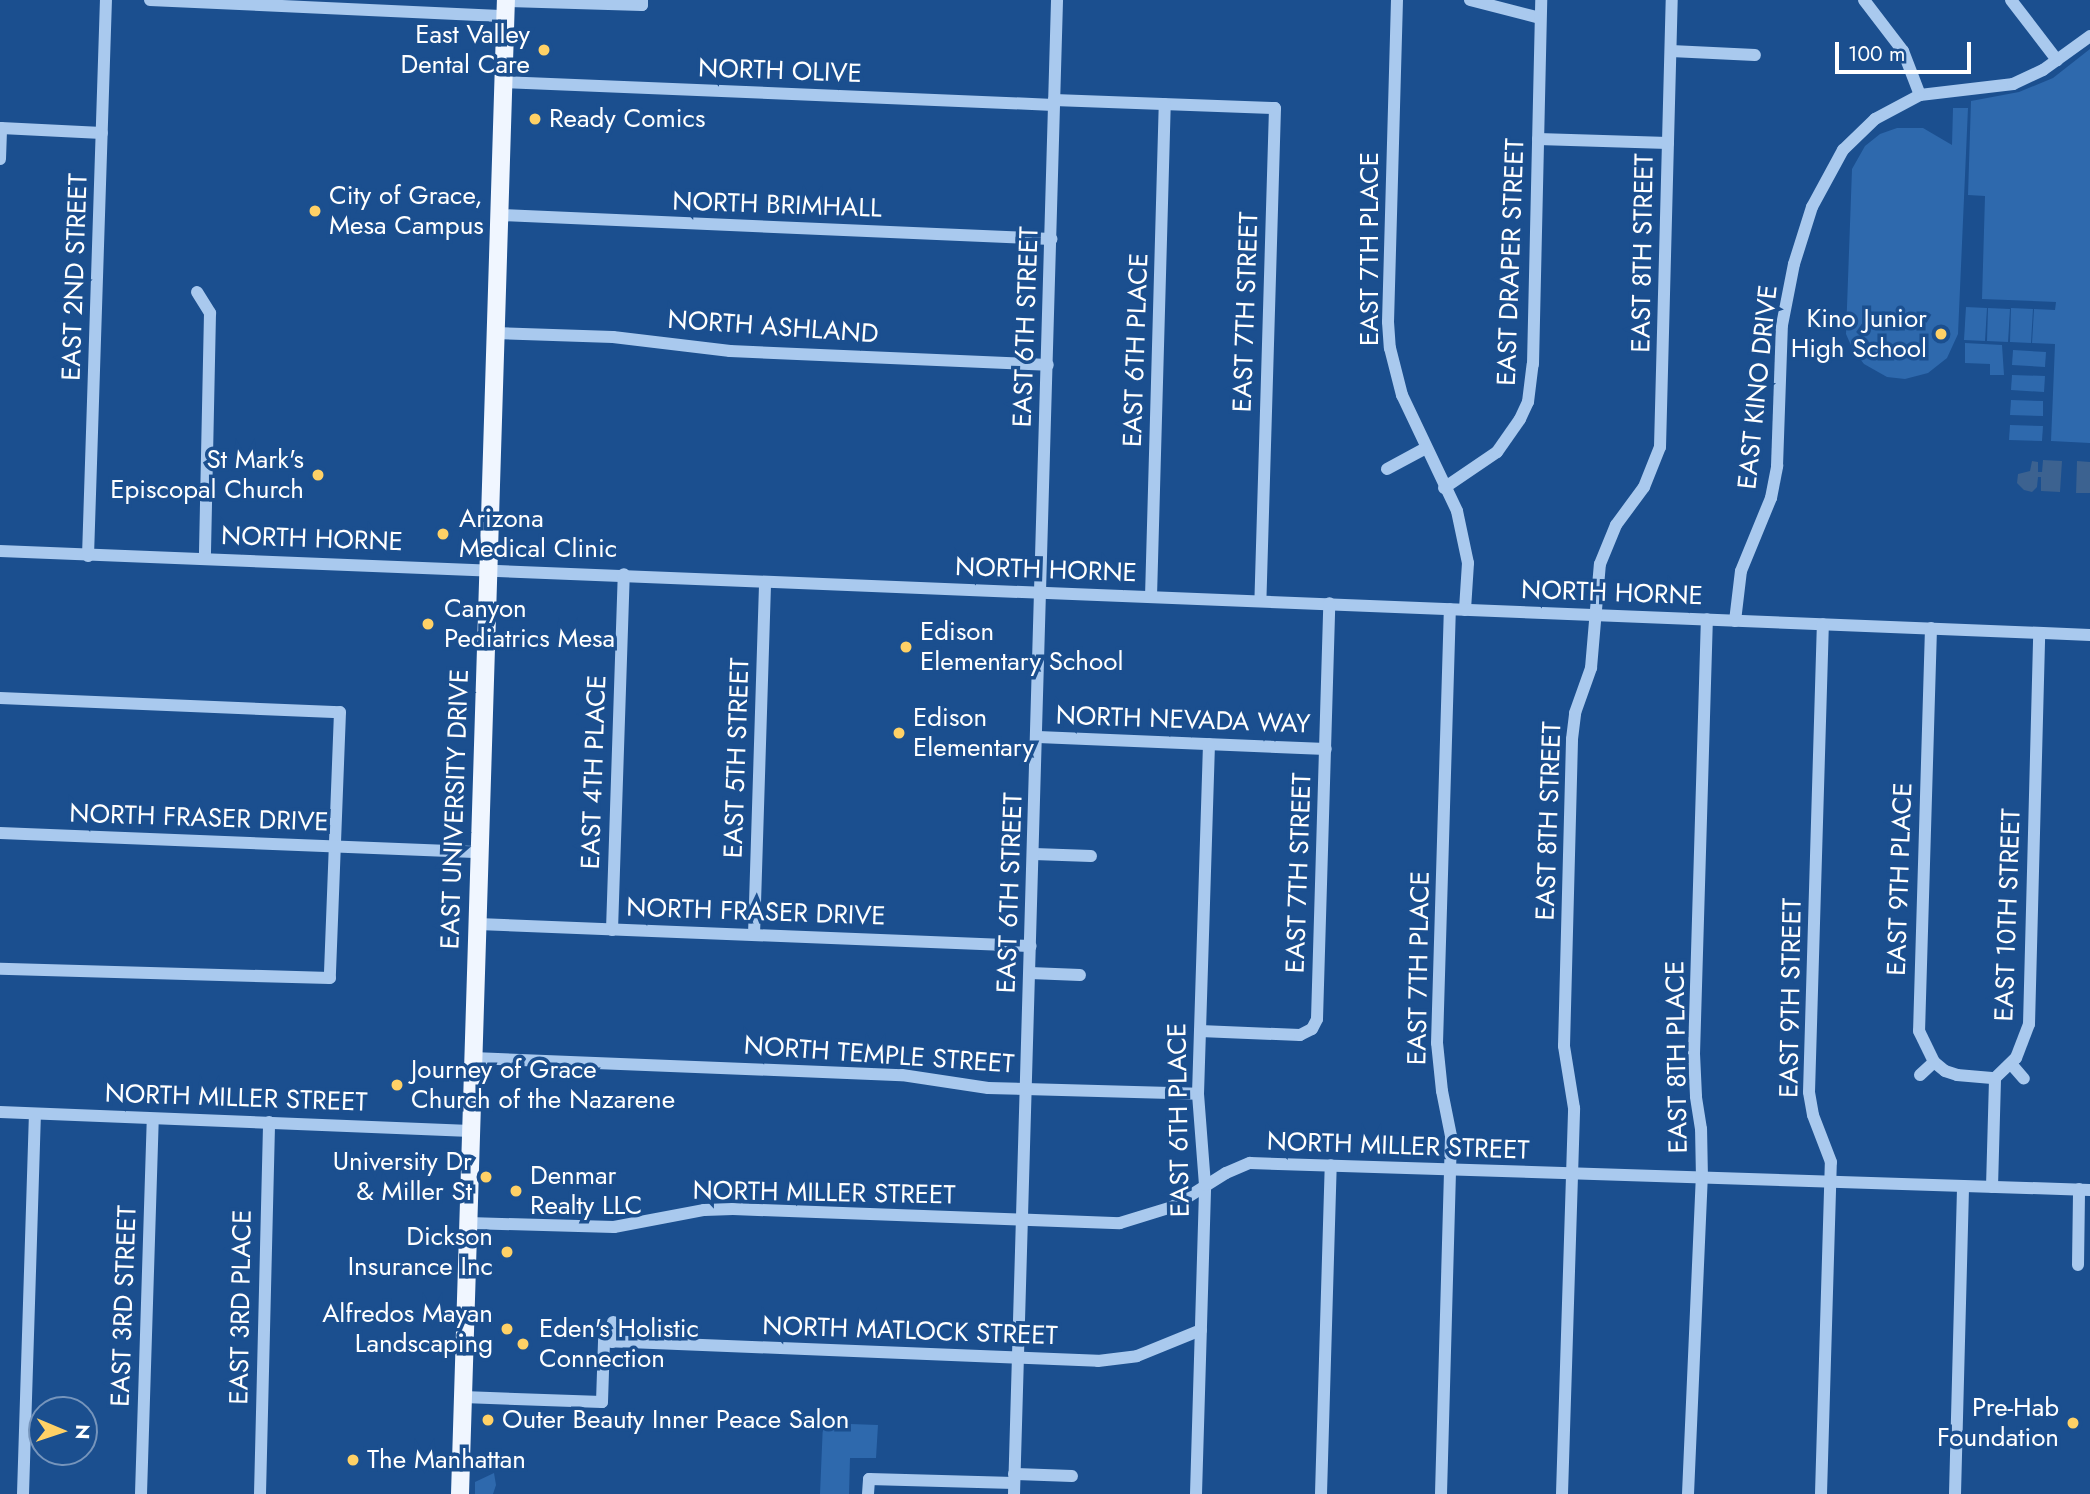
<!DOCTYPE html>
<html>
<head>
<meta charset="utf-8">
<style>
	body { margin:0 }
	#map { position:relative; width:2090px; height:1494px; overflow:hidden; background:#1b4f8f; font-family:Jost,sans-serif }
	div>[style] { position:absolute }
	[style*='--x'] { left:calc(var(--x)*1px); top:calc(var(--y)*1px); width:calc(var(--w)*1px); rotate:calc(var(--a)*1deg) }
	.green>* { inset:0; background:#2e69ad }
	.water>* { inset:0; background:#3c6290 }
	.minor>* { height:12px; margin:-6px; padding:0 6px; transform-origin:6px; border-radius:6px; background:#a9c9ee }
	.major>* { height:18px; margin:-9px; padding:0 9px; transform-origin:9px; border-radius:9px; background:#f0f6ff }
	.dots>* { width:19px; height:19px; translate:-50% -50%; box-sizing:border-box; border:4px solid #1b4f8f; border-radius:50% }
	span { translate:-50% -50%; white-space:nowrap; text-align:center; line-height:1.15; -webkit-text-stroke:7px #1b4f8f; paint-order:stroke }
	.poi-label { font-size:26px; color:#fff }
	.right { translate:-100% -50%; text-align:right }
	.left { translate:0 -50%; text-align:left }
	.street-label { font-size:26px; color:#fff }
	.north { position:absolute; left:28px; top:1396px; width:70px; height:70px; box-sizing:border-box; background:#1b4f8f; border:2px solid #7695bc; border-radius:50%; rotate:92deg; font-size:19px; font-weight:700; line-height:28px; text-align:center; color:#fff }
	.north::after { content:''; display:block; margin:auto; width:24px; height:32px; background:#ffd166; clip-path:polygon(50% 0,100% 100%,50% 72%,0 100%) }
	.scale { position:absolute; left:1835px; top:42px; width:136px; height:32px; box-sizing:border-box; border:4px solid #fff; border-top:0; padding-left:9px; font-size:21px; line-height:24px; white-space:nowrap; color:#fff; -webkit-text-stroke:5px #1b4f8f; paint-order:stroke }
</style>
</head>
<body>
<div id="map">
	<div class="green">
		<div style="clip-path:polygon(2090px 49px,2090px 443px,2051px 441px,2055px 344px,2032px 343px,2034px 309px,2055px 310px,2056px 302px,1982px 299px,1985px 196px,1968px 195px,1971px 101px,2019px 92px,2053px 78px)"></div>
		<div style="clip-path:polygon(1953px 108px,1968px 108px,1958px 334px,1947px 358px,1928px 373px,1905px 379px,1887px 377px,1864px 364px,1853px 350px,1846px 334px,1852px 169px,1865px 146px,1880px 134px,1897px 128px,1923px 128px,1952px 145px)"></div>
		<div style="clip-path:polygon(1966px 307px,1987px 308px,1985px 341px,1964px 340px)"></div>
		<div style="clip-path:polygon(1988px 308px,2010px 309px,2008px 342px,1987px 341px)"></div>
		<div style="clip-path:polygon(2011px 308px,2033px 309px,2031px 343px,2010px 342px)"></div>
		<div style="clip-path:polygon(1965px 343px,2002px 345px,2004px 375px,1990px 375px,1990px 364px,1965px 363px)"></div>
		<div style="clip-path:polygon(2013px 350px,2046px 352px,2045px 367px,2012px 365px)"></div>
		<div style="clip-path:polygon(2012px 375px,2045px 376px,2044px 392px,2011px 390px)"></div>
		<div style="clip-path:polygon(2011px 400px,2043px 401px,2043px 416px,2010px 415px)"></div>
		<div style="clip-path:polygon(2010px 425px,2043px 426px,2042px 441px,2009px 440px)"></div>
		<div style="clip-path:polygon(823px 1423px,878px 1425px,876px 1458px,850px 1458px,849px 1494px,820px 1494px)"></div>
		<div style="clip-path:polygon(494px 1473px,496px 1485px,493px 1494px,475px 1494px,475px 1482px)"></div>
	</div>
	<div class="water">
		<div style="clip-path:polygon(2043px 460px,2062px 461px,2060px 492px,2041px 491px,2041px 477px,2038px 477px,2037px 487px,2032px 492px,2024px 490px,2017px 483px,2018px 474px,2030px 471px,2032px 461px,2038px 462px,2038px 472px,2042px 472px)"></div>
		<div style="clip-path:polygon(2077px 461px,2090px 462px,2090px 493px,2076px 493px)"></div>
	</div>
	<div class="minor">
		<div style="--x:150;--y:0;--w:356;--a:2.6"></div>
		<div style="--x:1397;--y:0;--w:322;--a:91.6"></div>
		<div style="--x:1388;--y:322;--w:26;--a:86"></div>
		<div style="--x:1390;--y:348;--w:49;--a:75.7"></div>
		<div style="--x:1402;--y:395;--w:128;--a:64.6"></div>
		<div style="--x:1457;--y:511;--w:53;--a:78.1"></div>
		<div style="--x:1468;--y:563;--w:47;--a:93.7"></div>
		<div style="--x:1470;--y:0;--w:72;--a:14.4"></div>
		<div style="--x:1864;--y:0;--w:64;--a:52.6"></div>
		<div style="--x:1903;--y:51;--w:47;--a:68.9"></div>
		<div style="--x:2011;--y:0;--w:76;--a:52.5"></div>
		<div style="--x:506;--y:1;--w:136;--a:1.7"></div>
		<div style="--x:642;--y:5;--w:5;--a:-90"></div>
		<div style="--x:1671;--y:51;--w:84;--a:2.7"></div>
		<div style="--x:504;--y:82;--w:550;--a:2.39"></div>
		<div style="--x:1054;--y:100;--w:221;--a:2.1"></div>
		<div style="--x:1275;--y:108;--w:493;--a:91.7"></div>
		<div style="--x:1538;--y:139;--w:130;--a:1.8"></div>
		<div style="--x:0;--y:159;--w:31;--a:-88"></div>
		<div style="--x:1;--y:128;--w:101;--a:2.8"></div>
		<div style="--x:500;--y:215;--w:552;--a:2.49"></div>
		<div style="--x:197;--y:292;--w:25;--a:58"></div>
		<div style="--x:210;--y:313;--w:244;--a:91.2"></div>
		<div style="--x:496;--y:333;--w:117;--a:2"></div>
		<div style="--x:613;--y:337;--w:118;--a:6.8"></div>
		<div style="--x:730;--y:351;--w:318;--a:2.5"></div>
		<div style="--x:1387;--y:469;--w:44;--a:-28.3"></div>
		<div style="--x:1444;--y:488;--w:64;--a:-34.2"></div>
		<div style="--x:1497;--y:452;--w:40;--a:-55.1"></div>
		<div style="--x:1520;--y:419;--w:19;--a:-65"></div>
		<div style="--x:1528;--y:402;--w:38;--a:-83"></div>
		<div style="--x:1533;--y:364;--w:364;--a:-88.7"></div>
		<div style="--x:0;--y:551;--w:2092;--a:2.3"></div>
		<div style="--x:88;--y:556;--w:556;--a:-88.15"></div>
		<div style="--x:1151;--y:597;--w:493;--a:-88.4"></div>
		<div style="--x:1735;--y:621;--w:50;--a:-83.2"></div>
		<div style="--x:1741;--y:571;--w:79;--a:-67.7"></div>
		<div style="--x:1771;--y:498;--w:33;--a:-79"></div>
		<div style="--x:1777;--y:466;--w:141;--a:-88"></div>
		<div style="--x:1782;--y:325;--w:62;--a:-78.9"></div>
		<div style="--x:1794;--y:264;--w:60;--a:-72.5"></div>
		<div style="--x:1812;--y:207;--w:65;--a:-61.5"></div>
		<div style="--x:1843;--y:150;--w:45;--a:-44.1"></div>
		<div style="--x:1875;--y:119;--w:51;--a:-28.1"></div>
		<div style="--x:1920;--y:95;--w:94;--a:-6.7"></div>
		<div style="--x:2013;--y:84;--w:33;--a:-25"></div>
		<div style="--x:2043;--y:70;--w:58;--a:-35.9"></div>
		<div style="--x:1931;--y:628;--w:403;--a:91.7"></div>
		<div style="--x:1919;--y:1031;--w:34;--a:64"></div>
		<div style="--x:1934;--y:1062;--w:14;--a:39"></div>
		<div style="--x:1945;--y:1071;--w:13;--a:18"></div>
		<div style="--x:1957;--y:1075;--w:38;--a:5"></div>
		<div style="--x:0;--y:698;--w:340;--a:2.4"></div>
		<div style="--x:340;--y:712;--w:266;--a:92.2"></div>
		<div style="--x:330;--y:978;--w:330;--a:-178.4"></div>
		<div style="--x:1038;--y:737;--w:288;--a:2.4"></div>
		<div style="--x:0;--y:833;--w:481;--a:2.3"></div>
		<div style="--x:1034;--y:854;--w:57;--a:2"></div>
		<div style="--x:478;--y:924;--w:553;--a:2.28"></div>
		<div style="--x:612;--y:930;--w:356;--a:-88.1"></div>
		<div style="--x:754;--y:935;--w:353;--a:-88.2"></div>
		<div style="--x:1030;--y:973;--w:50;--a:2.3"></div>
		<div style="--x:1200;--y:1031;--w:100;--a:2.3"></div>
		<div style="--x:1300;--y:1035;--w:13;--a:-27"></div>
		<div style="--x:1312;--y:1029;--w:11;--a:-63"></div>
		<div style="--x:1317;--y:1019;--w:416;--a:-88.3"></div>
		<div style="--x:473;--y:1058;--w:429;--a:2.3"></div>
		<div style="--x:902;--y:1075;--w:87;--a:8.6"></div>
		<div style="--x:988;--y:1088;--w:210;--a:1.6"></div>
		<div style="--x:2012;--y:1065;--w:18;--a:49"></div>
		<div style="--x:1920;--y:1075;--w:19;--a:-43"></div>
		<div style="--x:0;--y:1112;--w:471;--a:2.3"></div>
		<div style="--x:1992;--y:1187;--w:109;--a:-88.4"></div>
		<div style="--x:1995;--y:1078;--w:29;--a:-44"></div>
		<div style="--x:2016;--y:1058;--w:36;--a:-69"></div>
		<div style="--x:2029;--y:1024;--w:391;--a:-88.5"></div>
		<div style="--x:468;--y:1223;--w:146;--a:1.6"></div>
		<div style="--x:614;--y:1227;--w:92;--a:-10.7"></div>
		<div style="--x:704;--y:1210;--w:29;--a:-2"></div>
		<div style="--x:733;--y:1209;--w:387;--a:2.1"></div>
		<div style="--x:1120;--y:1223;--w:54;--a:-17.1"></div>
		<div style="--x:1172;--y:1207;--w:64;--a:-32.2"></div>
		<div style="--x:1226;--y:1173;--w:26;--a:-23"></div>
		<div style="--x:1250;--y:1163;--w:840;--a:1.84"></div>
		<div style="--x:2078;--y:1265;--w:76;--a:-89.2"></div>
		<div style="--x:612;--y:1342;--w:20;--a:-87"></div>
		<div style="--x:463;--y:1397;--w:139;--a:2.1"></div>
		<div style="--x:602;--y:1402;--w:61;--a:-88.1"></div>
		<div style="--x:604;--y:1341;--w:494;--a:2.3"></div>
		<div style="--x:1098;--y:1361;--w:39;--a:-7"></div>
		<div style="--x:1137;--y:1356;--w:69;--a:-22.1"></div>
		<div style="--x:1014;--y:1474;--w:58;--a:2"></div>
		<div style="--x:23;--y:1494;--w:380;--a:-88.2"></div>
		<div style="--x:141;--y:1494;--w:375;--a:-88.2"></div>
		<div style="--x:260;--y:1494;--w:372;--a:-88.6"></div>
		<div style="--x:868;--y:1494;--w:15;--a:-86"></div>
		<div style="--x:869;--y:1479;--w:145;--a:1.6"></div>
		<div style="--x:1014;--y:1494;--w:1495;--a:-88.35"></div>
		<div style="--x:1196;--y:1494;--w:309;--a:-88.3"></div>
		<div style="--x:1205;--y:1185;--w:91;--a:-94.4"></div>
		<div style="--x:1198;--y:1094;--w:350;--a:-88.2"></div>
		<div style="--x:1321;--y:1494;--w:329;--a:-88.3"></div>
		<div style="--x:1441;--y:1494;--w:358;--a:-88.4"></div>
		<div style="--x:1451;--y:1136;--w:46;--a:-101.3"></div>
		<div style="--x:1442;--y:1091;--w:48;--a:-95.9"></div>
		<div style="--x:1437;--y:1043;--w:434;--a:-88.3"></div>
		<div style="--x:1562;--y:1494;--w:386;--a:-88.2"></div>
		<div style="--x:1574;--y:1108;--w:63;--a:-99.2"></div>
		<div style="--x:1564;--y:1046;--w:307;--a:-88.5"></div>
		<div style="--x:1572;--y:739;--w:26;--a:-83"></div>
		<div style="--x:1575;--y:713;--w:48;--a:-70.4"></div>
		<div style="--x:1591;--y:668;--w:104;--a:-85.1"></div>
		<div style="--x:1600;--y:564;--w:42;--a:-67.7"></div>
		<div style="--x:1616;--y:525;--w:47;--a:-53.6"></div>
		<div style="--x:1644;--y:487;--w:43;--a:-68.2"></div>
		<div style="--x:1660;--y:447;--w:447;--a:-88.5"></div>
		<div style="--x:1688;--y:1494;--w:315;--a:-87.5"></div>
		<div style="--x:1702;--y:1179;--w:50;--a:-91.1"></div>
		<div style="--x:1701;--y:1129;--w:33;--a:-99"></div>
		<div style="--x:1696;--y:1096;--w:42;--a:-92.7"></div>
		<div style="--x:1694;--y:1054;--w:435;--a:-88.3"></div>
		<div style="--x:1821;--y:1494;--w:332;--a:-88.3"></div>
		<div style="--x:1831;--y:1162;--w:50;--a:-111"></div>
		<div style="--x:1813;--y:1115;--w:23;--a:-100"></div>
		<div style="--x:1809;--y:1092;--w:468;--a:-88.3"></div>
		<div style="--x:1955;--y:1494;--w:307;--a:-88.5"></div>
	</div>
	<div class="major">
		<div style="--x:460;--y:1494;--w:1495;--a:-88.24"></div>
	</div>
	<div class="dots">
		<div style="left:544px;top:50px;background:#ffd166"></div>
		<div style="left:535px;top:119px;background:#ffd166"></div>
		<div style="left:315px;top:211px;background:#ffd166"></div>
		<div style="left:1941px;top:334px;background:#ffd166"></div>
		<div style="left:318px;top:475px;background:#ffd166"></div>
		<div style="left:443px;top:534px;background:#ffd166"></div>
		<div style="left:428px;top:624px;background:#ffd166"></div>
		<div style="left:906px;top:647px;background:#ffd166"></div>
		<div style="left:899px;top:733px;background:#ffd166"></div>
		<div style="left:397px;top:1085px;background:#ffd166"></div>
		<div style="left:486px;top:1177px;background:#ffd166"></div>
		<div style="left:516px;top:1191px;background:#ffd166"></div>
		<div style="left:507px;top:1252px;background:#ffd166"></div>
		<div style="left:507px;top:1329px;background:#ffd166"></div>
		<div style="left:523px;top:1344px;background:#ffd166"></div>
		<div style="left:488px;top:1420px;background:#ffd166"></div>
		<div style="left:2073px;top:1423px;background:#ffd166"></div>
		<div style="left:353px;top:1460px;background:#ffd166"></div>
	</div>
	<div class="poi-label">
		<span class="right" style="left:530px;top:50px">East Valley<br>Dental Care</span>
		<span class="left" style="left:549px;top:119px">Ready Comics</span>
		<span class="left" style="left:329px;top:211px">City of Grace,<br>Mesa Campus</span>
		<span class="right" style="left:1927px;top:334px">Kino Junior<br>High School</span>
		<span class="right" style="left:304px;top:475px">St Mark's<br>Episcopal Church</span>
		<span class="left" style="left:459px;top:534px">Arizona<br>Medical Clinic</span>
		<span class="left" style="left:444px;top:624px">Canyon<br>Pediatrics Mesa</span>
		<span class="left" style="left:920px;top:647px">Edison<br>Elementary School</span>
		<span class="left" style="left:913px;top:733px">Edison<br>Elementary</span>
		<span class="left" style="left:411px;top:1085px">Journey of Grace<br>Church of the Nazarene</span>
		<span class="right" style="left:472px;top:1177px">University Dr<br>&amp; Miller St</span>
		<span class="left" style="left:530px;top:1191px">Denmar<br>Realty LLC</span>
		<span class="right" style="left:493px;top:1252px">Dickson<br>Insurance Inc</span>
		<span class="right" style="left:493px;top:1329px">Alfredos Mayan<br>Landscaping</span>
		<span class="left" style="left:539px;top:1344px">Eden's Holistic<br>Connection</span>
		<span class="right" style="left:2059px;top:1423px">Pre-Hab<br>Foundation</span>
		<span class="left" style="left:502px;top:1420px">Outer Beauty Inner Peace Salon</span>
		<span class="left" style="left:367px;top:1460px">The Manhattan</span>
	</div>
	<div class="street-label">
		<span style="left:780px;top:71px;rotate:2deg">NORTH OLIVE</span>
		<span style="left:777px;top:205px;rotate:2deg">NORTH BRIMHALL</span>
		<span style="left:1370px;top:249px;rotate:-90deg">EAST 7TH PLACE</span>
		<span style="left:1643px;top:253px;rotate:-89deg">EAST 8TH STREET</span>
		<span style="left:1511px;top:262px;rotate:-88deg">EAST DRAPER STREET</span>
		<span style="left:75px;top:277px;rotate:-88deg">EAST 2ND STREET</span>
		<span style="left:1246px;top:312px;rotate:-88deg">EAST 7TH STREET</span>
		<span style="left:773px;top:327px;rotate:4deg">NORTH ASHLAND</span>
		<span style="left:1026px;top:327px;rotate:-88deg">EAST 6TH STREET</span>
		<span style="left:1136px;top:350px;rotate:-88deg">EAST 6TH PLACE</span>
		<span style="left:1758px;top:387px;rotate:-84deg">EAST KINO DRIVE</span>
		<span style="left:312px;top:539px;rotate:2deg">NORTH HORNE</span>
		<span style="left:1046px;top:570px;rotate:2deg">NORTH HORNE</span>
		<span style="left:1612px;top:593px;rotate:2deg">NORTH HORNE</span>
		<span style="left:1183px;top:720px;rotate:2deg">NORTH NEVADA WAY</span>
		<span style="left:737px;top:758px;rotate:-88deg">EAST 5TH STREET</span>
		<span style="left:594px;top:772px;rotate:-88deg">EAST 4TH PLACE</span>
		<span style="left:455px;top:809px;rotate:-88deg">EAST UNIVERSITY DRIVE</span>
		<span style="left:199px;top:818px;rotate:2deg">NORTH FRASER DRIVE</span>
		<span style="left:1549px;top:821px;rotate:-88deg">EAST 8TH STREET</span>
		<span style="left:1299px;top:873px;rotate:-88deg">EAST 7TH STREET</span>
		<span style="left:1900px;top:879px;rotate:-88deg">EAST 9TH PLACE</span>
		<span style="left:1010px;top:893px;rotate:-88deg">EAST 6TH STREET</span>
		<span style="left:756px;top:912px;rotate:2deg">NORTH FRASER DRIVE</span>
		<span style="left:2008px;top:915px;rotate:-88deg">EAST 10TH STREET</span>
		<span style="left:1419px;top:968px;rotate:-89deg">EAST 7TH PLACE</span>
		<span style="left:1791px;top:998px;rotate:-89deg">EAST 9TH STREET</span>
		<span style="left:879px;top:1055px;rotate:4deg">NORTH TEMPLE STREET</span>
		<span style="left:1677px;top:1057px;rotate:-91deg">EAST 8TH PLACE</span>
		<span style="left:236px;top:1098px;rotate:2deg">NORTH MILLER STREET</span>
		<span style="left:1179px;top:1120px;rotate:-91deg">EAST 6TH PLACE</span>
		<span style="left:1398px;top:1146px;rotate:2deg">NORTH MILLER STREET</span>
		<span style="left:824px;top:1193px;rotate:1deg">NORTH MILLER STREET</span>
		<span style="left:124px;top:1306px;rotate:-88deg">EAST 3RD STREET</span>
		<span style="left:241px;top:1307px;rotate:-89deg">EAST 3RD PLACE</span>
		<span style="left:910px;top:1331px;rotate:2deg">NORTH MATLOCK STREET</span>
	</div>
	<div class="north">N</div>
	<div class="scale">100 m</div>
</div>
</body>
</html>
